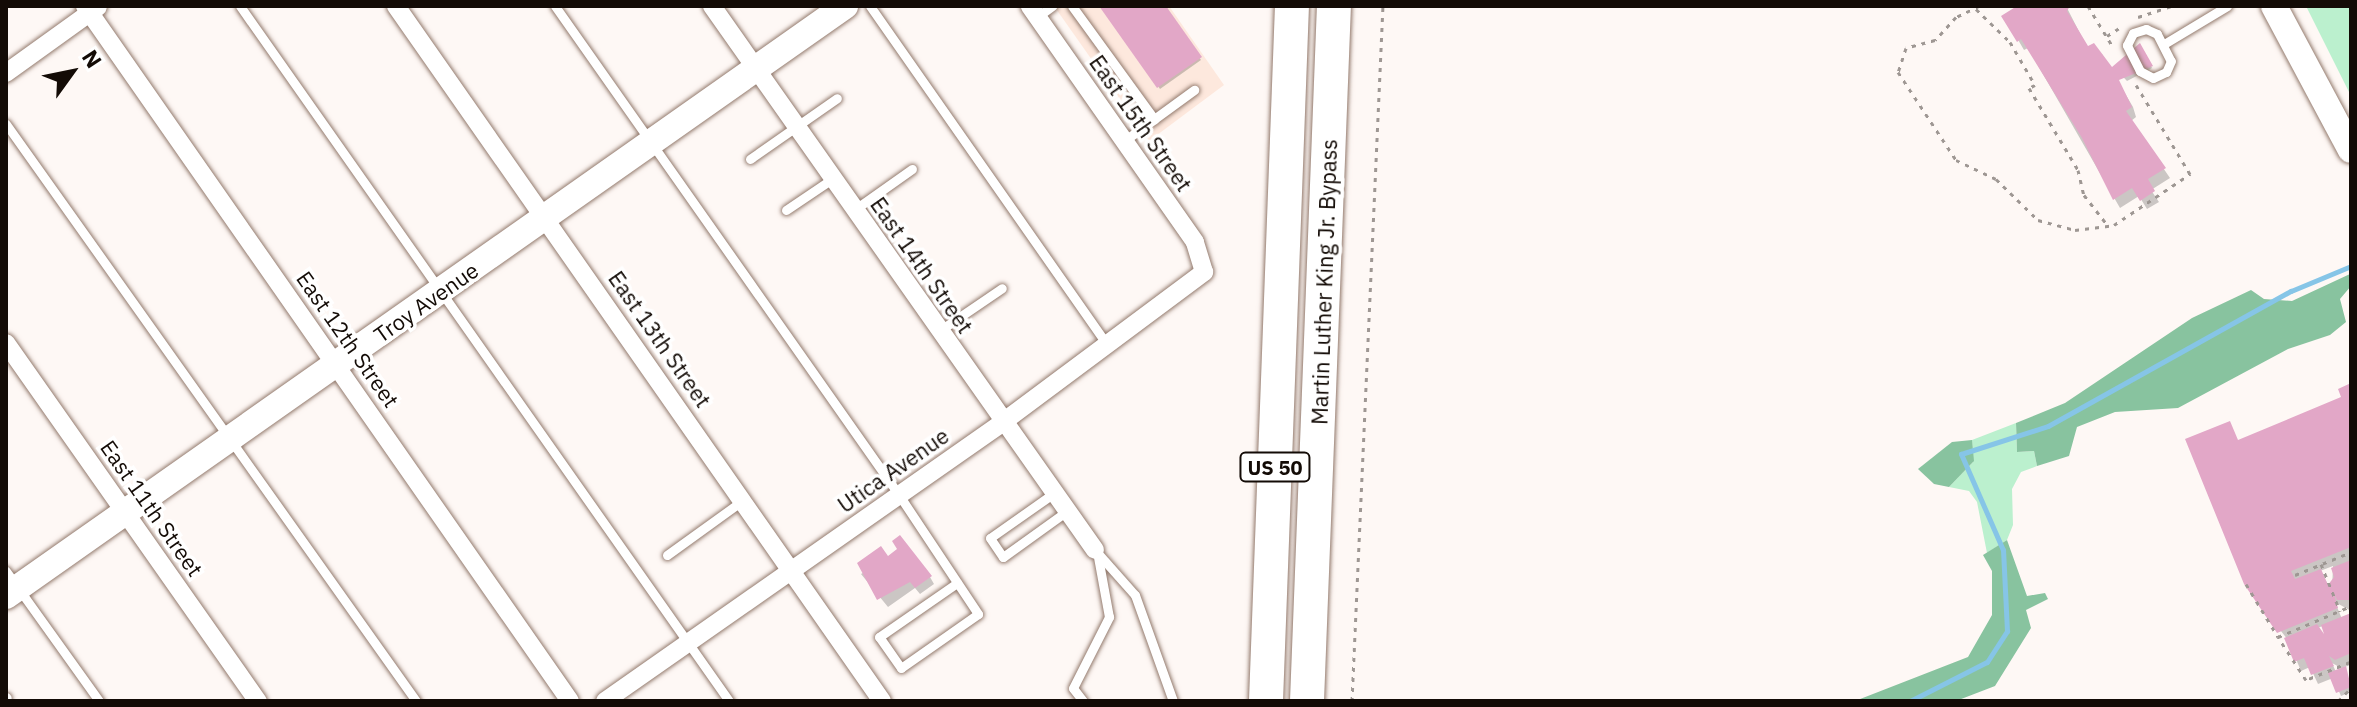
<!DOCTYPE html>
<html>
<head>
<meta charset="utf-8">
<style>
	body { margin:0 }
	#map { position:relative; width:2357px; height:707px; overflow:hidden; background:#fef8f5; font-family:"IBM Plex Sans",sans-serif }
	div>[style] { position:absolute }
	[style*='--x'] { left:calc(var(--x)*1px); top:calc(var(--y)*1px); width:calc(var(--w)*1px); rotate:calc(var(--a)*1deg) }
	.built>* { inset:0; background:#fde8dd }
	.green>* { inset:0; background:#bbf0ce }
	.forest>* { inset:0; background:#88c39f }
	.shadow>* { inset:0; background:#0003 }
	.stream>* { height:5px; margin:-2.5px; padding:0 2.5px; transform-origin:2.5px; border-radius:2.5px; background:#86c5e7 }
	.building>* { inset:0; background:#e2a7c7 }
	.path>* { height:3px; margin-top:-1.5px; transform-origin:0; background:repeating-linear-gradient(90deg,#9e9793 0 4px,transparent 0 10px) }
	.roads { filter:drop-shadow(0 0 2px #937a6d) drop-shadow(0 0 2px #937a6d) }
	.lane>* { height:9px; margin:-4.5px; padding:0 4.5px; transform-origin:4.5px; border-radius:4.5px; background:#fff }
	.street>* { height:18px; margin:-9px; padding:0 9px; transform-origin:9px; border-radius:9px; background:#fff }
	.secondary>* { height:26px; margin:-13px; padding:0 13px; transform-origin:13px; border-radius:13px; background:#fff }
	.highway>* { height:34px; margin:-17px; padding:0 17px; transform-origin:17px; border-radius:17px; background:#fff }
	span { translate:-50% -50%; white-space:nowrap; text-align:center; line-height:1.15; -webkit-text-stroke:7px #fff; paint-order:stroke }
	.shield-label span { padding:2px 6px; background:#fff; border:2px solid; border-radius:6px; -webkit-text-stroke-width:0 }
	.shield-label { font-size:20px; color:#130b06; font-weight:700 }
	.street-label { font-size:22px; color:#130b06 }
	.frame { position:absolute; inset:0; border:8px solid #130b06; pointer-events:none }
	.north { position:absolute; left:32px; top:32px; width:80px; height:80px; -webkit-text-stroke:6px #fff; paint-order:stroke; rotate:57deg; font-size:22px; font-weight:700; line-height:32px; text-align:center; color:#130b06 }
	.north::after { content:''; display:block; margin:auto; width:28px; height:36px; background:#130b06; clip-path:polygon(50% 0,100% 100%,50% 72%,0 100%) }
</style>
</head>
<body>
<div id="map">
	<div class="built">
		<div style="clip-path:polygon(1054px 6px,1169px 6px,1224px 85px,1149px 141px)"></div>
	</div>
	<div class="green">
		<div style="clip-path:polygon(2306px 6px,2351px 6px,2351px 96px)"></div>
		<div style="clip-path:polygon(2016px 423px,2017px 452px,2034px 451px,2037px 466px,2021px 472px,2012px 489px,2013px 525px,2007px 540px,1987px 553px,1977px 502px,1969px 491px,1949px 487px,1973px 462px,1972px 440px)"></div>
	</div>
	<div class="forest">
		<div style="clip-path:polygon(2350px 274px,2351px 286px,2340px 299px,2346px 322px,2330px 335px,2288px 349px,2178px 408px,2115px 412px,2077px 427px,2069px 456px,2037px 466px,2034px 451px,2017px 452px,2016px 423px,2065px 403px,2192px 318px,2251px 290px,2264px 299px,2292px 301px)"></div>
		<div style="clip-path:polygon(1972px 440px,1974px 461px,1949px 487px,1934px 484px,1918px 469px,1952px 442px)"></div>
		<div style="clip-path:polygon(2007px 540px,2027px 596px,2045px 593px,2048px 599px,2026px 610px,2031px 628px,1995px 686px,1956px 701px,1855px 701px,1968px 657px,1992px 615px,1992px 571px,1983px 555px)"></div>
	</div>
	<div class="shadow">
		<div style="clip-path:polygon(1163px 6px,1201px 60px,1160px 89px,1102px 7px)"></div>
		<div style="clip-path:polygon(2021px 6px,2066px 6px,2088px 49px,2102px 54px,2133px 107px,2136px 117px,2131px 121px,2170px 178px,2151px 190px,2159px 202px,2147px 209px,2139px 196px,2120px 208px,2028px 48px,2024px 50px,2004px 16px)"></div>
		<div style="clip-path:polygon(2139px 46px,2152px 68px,2127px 81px,2114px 67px)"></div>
		<div style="clip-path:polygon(evenodd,2351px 386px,2351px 611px,2335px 602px,2342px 619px,2351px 615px,2351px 665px,2344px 667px,2351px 692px,2341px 696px,2333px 678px,2318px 684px,2310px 667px,2301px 671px,2288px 640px,2252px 594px,2238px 442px,2344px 398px,2351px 386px,2333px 566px,2332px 591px,2320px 571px,2333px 566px,2351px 386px,2323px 626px,2330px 643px,2317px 628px,2323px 626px,2351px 386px,2332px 663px,2343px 669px,2336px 672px,2332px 663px)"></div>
		<div style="clip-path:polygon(887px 559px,930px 577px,934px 584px,920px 594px,915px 588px,888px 607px,861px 574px)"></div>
	</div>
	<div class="stream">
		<div style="--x:1910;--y:701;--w:86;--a:-26.9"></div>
		<div style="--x:1987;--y:662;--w:37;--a:-57"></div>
		<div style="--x:2007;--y:631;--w:81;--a:-92.8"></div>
		<div style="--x:2003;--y:550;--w:105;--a:-113.6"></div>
		<div style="--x:1961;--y:454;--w:91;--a:-17.8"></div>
		<div style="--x:2048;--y:426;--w:278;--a:-29.1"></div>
		<div style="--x:2291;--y:291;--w:65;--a:-22.6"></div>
	</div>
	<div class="building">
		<div style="clip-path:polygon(1099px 6px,1166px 6px,1202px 57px,1157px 88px)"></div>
		<div style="clip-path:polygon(2017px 6px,2070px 6px,2067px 11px,2088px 46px,2094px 43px,2112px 67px,2140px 43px,2153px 66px,2119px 80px,2132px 107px,2126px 111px,2166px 168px,2148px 179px,2155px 191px,2140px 201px,2132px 188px,2113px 200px,2082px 138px,2021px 39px,2017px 42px,2001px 16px)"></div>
		<div style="clip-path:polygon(2351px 383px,2351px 547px,2291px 571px,2295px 579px,2321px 569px,2328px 585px,2334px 577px,2331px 568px,2351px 560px,2351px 600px,2337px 600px,2334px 594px,2338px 608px,2277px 633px,2244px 584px,2185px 439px,2230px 421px,2238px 440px,2341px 397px,2338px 389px)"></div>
		<div style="clip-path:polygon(900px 535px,932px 576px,915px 588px,910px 582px,877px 600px,857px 563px,881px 546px,888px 556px,897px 549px,892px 541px)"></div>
		<div style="clip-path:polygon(2351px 613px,2351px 653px,2335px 660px,2329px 656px,2334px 666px,2311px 675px,2304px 658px,2294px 662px,2284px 638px,2317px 624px,2324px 634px,2321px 625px)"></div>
		<div style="clip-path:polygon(2346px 666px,2351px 687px,2336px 693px,2328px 673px)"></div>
	</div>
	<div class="path">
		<div style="--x:1979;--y:6;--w:25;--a:154"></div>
		<div style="--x:1956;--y:17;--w:31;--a:132"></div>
		<div style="--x:1935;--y:40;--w:30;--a:165"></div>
		<div style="--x:1906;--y:48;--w:25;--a:108"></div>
		<div style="--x:1898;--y:72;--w:105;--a:56.6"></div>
		<div style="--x:1956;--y:160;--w:44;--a:25.4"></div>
		<div style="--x:1996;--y:179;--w:59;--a:44.3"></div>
		<div style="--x:2038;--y:220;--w:38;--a:15"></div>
		<div style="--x:2075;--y:230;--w:39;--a:-7"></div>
		<div style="--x:2114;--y:225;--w:92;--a:-33.9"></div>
		<div style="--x:2190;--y:174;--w:104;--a:-121.2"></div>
		<div style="--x:2088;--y:6;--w:48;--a:58.6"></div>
		<div style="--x:1976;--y:9;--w:47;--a:44.1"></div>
		<div style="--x:2010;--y:42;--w:50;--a:59.8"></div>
		<div style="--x:2035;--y:85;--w:7;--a:153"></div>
		<div style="--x:2029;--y:88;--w:96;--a:59.1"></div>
		<div style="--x:2078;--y:170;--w:26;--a:77"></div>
		<div style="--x:2084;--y:195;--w:39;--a:52"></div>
		<div style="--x:2138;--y:17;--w:35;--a:-18"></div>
		<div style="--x:2107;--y:36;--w:17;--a:-33"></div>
		<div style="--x:2321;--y:564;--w:51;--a:68"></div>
		<div style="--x:2295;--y:575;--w:61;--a:-22.3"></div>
		<div style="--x:2246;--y:584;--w:62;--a:58.9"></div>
		<div style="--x:2351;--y:655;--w:10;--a:90"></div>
		<div style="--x:2350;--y:662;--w:48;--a:157.8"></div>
		<div style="--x:2306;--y:680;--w:51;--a:-123.1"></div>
		<div style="--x:2278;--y:637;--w:79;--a:-23"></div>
		<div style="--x:1352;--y:701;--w:696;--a:-87.45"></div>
		<div style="--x:2338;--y:701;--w:18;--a:-45"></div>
	</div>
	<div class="roads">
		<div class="lane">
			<div style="--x:240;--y:6;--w:850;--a:54.87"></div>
			<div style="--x:555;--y:6;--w:598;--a:54.87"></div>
			<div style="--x:899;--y:495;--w:143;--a:56.4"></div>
			<div style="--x:978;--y:614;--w:94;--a:145"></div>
			<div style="--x:901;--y:668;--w:38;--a:-125"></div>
			<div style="--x:879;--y:637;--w:95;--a:-34.7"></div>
			<div style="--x:870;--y:6;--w:413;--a:55"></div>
			<div style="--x:1072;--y:6;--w:140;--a:54"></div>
			<div style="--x:1037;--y:17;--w:19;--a:-36"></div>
			<div style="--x:2146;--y:29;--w:12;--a:24"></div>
			<div style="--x:2157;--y:34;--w:30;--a:63"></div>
			<div style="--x:2171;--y:61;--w:12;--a:114"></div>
			<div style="--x:2166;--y:72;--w:14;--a:155"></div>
			<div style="--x:2153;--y:78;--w:15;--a:-152"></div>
			<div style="--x:2140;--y:71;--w:29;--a:-117"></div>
			<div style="--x:2127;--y:45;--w:13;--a:-63"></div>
			<div style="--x:2133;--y:33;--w:14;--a:-17"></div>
			<div style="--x:2164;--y:44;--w:74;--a:-31.1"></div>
			<div style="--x:6;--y:124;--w:708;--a:54.6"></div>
			<div style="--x:1124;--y:141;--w:87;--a:-36.1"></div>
			<div style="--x:750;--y:159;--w:106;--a:-35"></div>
			<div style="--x:786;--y:210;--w:55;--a:-34"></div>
			<div style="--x:854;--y:210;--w:71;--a:-35.3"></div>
			<div style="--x:939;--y:331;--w:76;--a:-34.3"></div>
			<div style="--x:1054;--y:493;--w:78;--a:144.9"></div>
			<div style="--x:990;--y:538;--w:23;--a:56"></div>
			<div style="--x:1003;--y:557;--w:79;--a:-35.7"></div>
			<div style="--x:1095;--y:550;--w:60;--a:48.4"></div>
			<div style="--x:1135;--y:595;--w:113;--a:70.3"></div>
			<div style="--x:667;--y:555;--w:92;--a:-35.8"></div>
			<div style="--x:6;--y:571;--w:160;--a:54.4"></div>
			<div style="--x:6;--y:697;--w:1;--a:45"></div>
			<div style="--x:1083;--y:701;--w:16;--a:-128"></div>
			<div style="--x:1073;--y:688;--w:80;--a:-63.1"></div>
			<div style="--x:1109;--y:617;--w:61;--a:-100.4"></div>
		</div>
		<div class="street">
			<div style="--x:85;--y:6;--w:847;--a:55.09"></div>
			<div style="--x:396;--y:6;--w:848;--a:55.04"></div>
			<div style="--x:712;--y:6;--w:665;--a:54.85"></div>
			<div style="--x:6;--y:73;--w:113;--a:-35.7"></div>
			<div style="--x:6;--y:343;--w:438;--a:54.9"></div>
			<div style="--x:605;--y:701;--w:486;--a:-35"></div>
			<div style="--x:1003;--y:422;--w:251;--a:-36.7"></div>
			<div style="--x:1204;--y:272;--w:31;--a:-107"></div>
			<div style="--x:1195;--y:242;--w:288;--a:-125"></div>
		</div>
		<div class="secondary">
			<div style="--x:2274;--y:6;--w:163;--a:61.9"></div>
			<div style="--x:6;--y:596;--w:1026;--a:-35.12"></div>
		</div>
		<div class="highway">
			<div style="--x:1266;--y:701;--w:695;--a:-87.86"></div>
			<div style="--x:1307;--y:701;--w:696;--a:-87.78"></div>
		</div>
	</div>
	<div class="shield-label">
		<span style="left:1275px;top:467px">US 50</span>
	</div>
	<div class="street-label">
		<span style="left:1141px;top:123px;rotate:55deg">East 15th Street</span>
		<span style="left:922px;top:265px;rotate:55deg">East 14th Street</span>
		<span style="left:1324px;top:282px;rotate:-88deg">Martin Luther King Jr. Bypass</span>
		<span style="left:426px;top:302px;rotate:-35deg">Troy Avenue</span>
		<span style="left:348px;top:339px;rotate:55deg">East 12th Street</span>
		<span style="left:660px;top:339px;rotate:55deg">East 13th Street</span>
		<span style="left:893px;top:470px;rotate:-35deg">Utica Avenue</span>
		<span style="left:152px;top:508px;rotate:55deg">East 11th Street</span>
	</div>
	<div class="frame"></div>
	<div class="north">N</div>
</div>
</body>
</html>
